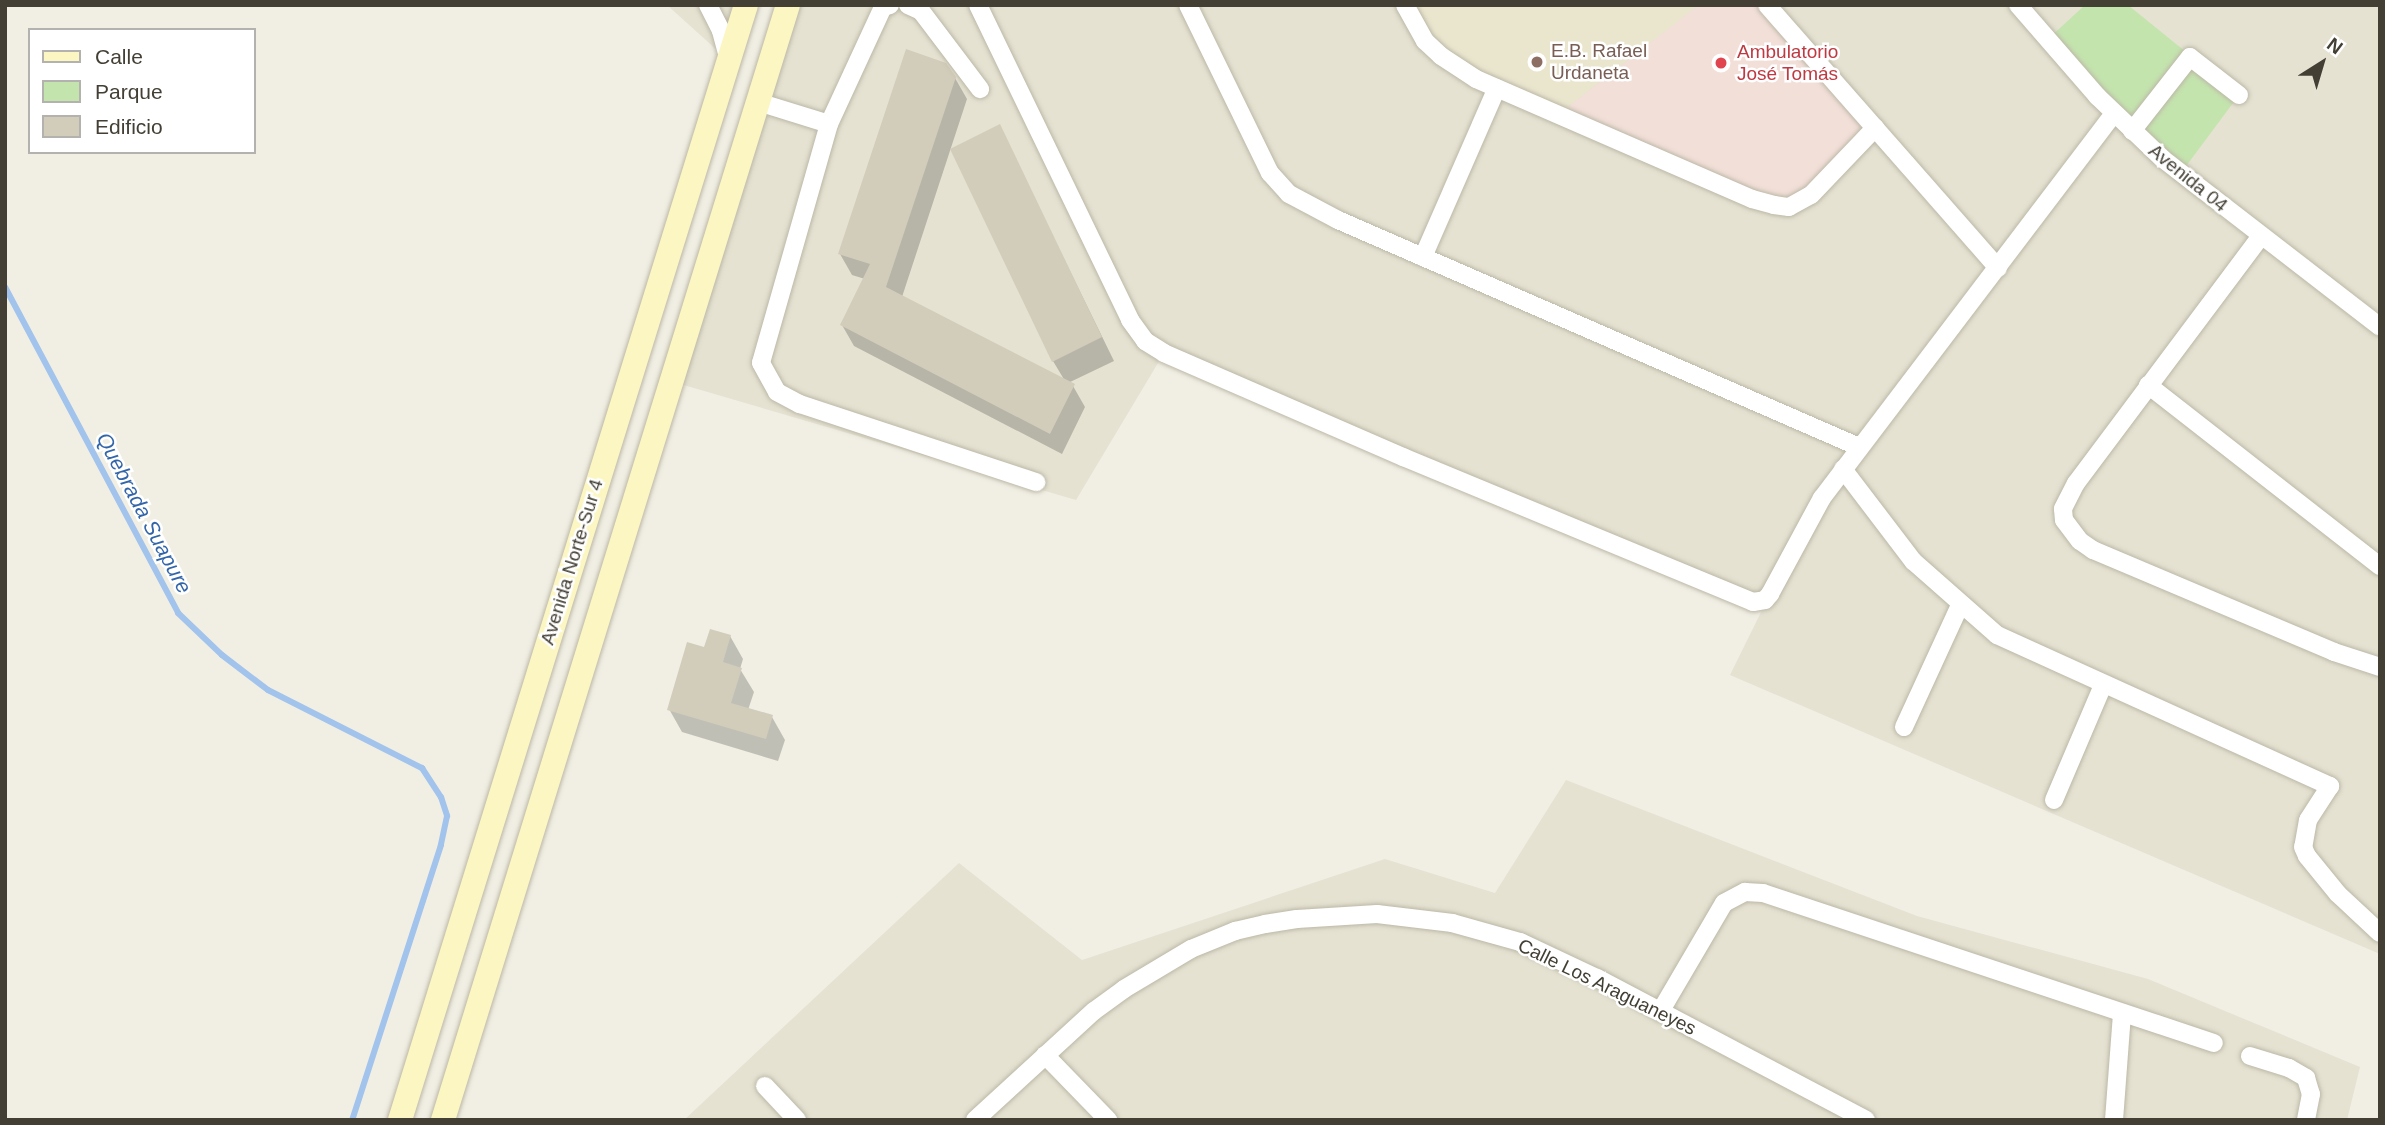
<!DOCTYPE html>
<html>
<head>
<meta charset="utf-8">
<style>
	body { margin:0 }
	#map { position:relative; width:2385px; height:1125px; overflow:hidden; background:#f1efe4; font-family:Arial,sans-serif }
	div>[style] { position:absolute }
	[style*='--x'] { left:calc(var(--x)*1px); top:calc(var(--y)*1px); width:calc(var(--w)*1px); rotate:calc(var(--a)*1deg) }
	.residential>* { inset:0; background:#e5e2d2 }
	.education>* { inset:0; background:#eae6ce }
	.medical>* { inset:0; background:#f2dfd8 }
	.green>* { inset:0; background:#c4e4ae }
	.shadow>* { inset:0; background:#0003 }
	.stream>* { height:6px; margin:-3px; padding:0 3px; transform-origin:3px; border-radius:3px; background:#a2c3ec }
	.building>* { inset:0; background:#d2ccba }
	.roads { filter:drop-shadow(0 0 2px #bcb8a7) drop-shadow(0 0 2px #bcb8a7) }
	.street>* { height:18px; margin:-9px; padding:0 9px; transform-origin:9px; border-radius:9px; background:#fff }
	.secondary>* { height:24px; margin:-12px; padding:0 12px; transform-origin:12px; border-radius:12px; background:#fcf6c3 }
	.dots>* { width:19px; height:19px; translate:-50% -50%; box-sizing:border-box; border:4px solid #fff; border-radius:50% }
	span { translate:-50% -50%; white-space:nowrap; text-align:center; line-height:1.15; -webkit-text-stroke:5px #fff; paint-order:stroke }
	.education-label { font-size:19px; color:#785e54 }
	.left { translate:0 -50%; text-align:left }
	.health-label { font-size:19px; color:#be3a42 }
	.street-label { font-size:19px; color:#433f34 }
	.water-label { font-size:21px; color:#3366a9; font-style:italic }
	.frame { position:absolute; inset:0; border:7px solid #433f34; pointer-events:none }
	.legend { position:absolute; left:28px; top:28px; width:228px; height:126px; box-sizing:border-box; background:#fff; border:2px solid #b4b2ae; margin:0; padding:9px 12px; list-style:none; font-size:21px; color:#433f34 }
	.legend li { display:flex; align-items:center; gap:14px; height:35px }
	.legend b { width:35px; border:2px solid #b4b2ae }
	.north { position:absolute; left:2287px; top:28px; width:70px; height:70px; -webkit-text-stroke:5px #fff; paint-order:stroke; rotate:37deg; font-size:19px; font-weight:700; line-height:28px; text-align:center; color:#433f34 }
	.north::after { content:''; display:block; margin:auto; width:24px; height:32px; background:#433f34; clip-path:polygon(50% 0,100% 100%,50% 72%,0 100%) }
</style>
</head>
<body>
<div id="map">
	<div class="residential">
		<div style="clip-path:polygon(667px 5px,746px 5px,729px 61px)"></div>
		<div style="clip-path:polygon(788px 5px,2380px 5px,2380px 954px,1730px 675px,1768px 598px,1765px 600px,1164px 353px,1076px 500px,670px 381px)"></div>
		<div style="clip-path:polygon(1566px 780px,1917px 916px,2148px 979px,2360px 1067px,2347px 1120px,684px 1120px,959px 863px,1082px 960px,1385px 859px,1495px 893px)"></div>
	</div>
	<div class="education">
		<div style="clip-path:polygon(1405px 5px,1699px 5px,1559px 114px,1456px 68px)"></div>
	</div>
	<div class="medical">
		<div style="clip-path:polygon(1699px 5px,1767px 5px,1875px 128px,1789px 207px,1559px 114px)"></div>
	</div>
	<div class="green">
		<div style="clip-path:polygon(2085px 5px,2128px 5px,2239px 95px,2181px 173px,2048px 39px)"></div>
	</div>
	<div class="shadow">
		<div style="clip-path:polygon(955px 78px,967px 99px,902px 297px,1065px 381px,1053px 361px,999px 126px,1114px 361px,1068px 383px,1073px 386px,1085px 407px,1062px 454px,854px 346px,842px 325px,865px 279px,852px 275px,840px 254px)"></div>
		<div style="clip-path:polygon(730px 636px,743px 659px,740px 669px,754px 692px,748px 710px,772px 717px,785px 740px,778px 761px,682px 732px,669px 709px,706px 649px)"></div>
	</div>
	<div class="stream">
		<div style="--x:5;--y:287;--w:369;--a:62"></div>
		<div style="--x:178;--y:613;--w:61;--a:43.7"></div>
		<div style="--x:222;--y:655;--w:58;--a:37.3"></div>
		<div style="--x:268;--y:690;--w:173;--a:26.9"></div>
		<div style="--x:422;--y:768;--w:35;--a:57"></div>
		<div style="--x:441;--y:797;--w:20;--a:72"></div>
		<div style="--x:447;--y:816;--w:30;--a:102"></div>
		<div style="--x:441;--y:845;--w:289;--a:107.9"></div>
	</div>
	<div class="building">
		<div style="clip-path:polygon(906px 49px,946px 63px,956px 77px,886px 287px,1075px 384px,1050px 434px,840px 325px,870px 264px,838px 254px)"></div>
		<div style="clip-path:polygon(1000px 124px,1102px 337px,1052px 362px,950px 149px)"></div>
		<div style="clip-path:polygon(710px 629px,731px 635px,723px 662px,742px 668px,731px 703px,773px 715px,766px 739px,667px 710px,687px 642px,704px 647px)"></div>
	</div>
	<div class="roads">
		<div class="street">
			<div style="--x:708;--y:5;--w:29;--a:63"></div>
			<div style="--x:721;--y:31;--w:30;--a:75"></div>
			<div style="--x:890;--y:5;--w:7;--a:164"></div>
			<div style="--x:883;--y:7;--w:129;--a:114.8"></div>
			<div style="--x:829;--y:124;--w:248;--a:105.9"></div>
			<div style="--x:761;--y:363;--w:33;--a:61"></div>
			<div style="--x:777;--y:392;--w:26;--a:28"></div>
			<div style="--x:800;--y:404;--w:249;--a:18.3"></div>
			<div style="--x:908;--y:5;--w:14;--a:25"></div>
			<div style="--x:921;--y:11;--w:98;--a:52.9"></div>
			<div style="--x:978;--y:5;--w:350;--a:64.2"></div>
			<div style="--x:1130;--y:320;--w:26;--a:54"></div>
			<div style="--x:1145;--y:341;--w:22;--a:32"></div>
			<div style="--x:1164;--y:353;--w:261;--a:23.5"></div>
			<div style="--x:1403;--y:457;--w:379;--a:22.5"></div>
			<div style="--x:1753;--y:602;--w:12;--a:-9"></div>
			<div style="--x:1765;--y:600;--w:8;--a:-50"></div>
			<div style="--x:1770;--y:594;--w:109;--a:-61.6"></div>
			<div style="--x:1822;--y:498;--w:483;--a:-52.8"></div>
			<div style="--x:1188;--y:5;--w:187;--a:64"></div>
			<div style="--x:1270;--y:173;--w:28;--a:48"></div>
			<div style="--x:1289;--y:194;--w:55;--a:28"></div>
			<div style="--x:1338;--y:220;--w:568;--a:23.54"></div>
			<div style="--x:1405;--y:5;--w:41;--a:60.9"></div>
			<div style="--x:1425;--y:41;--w:22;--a:43"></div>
			<div style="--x:1441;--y:56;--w:42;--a:33.3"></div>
			<div style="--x:1476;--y:79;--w:301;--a:23.5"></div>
			<div style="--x:1752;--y:199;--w:23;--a:15"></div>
			<div style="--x:1774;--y:205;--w:15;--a:8"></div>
			<div style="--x:1789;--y:207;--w:25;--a:-29"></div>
			<div style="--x:1811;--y:195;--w:93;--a:-46.3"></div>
			<div style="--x:1767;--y:5;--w:350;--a:48.7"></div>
			<div style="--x:2018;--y:5;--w:121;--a:49"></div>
			<div style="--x:2097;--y:96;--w:91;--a:43.7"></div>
			<div style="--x:2163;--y:159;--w:274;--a:37.7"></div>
			<div style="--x:758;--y:102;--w:74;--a:17.2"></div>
			<div style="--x:2132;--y:131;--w:94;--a:-51.9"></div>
			<div style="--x:2190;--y:57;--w:62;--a:37.8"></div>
			<div style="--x:2261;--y:236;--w:309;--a:126.8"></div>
			<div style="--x:2076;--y:483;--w:29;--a:117"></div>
			<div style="--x:2063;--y:509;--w:11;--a:85"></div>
			<div style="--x:2064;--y:520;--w:26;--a:53"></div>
			<div style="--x:2080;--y:541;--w:16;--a:35"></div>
			<div style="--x:2093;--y:550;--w:262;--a:22.9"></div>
			<div style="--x:2334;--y:652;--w:48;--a:18.1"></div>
			<div style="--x:1423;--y:257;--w:184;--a:-66.4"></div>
			<div style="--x:2148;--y:385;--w:294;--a:38"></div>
			<div style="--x:1843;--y:469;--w:116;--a:52.7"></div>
			<div style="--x:1913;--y:561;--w:112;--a:41.4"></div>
			<div style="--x:1997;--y:635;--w:366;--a:24.4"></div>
			<div style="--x:2330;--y:786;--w:40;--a:122.9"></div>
			<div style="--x:2308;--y:820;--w:27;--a:100"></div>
			<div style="--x:2303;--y:847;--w:10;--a:66"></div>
			<div style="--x:2307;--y:856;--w:49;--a:50.8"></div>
			<div style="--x:2338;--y:894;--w:57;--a:42.9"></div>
			<div style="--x:1904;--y:727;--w:134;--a:-65.3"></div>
			<div style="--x:2054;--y:800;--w:125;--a:-66.9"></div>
			<div style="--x:1660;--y:1012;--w:126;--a:-59.6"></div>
			<div style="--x:1724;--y:903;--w:24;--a:-28"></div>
			<div style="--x:1745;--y:892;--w:18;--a:3"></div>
			<div style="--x:1763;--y:893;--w:475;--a:18.4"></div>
			<div style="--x:1045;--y:1055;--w:91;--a:45.9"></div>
			<div style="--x:2250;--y:1056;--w:41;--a:17.1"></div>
			<div style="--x:2289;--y:1068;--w:20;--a:30"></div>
			<div style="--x:2306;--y:1078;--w:17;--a:73"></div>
			<div style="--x:2311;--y:1094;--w:26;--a:101"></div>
			<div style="--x:765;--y:1086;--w:47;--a:46.7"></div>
			<div style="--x:975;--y:1120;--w:161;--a:-42.5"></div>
			<div style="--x:1094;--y:1011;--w:37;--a:-36"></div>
			<div style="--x:1124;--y:989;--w:78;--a:-30.8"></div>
			<div style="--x:1191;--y:949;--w:48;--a:-22.2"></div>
			<div style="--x:1235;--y:931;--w:31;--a:-13"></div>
			<div style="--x:1265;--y:924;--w:32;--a:-9"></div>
			<div style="--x:1297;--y:919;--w:80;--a:-3.6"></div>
			<div style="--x:1377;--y:914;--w:76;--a:6.8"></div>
			<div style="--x:1452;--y:923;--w:71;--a:15.6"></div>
			<div style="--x:1520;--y:942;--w:85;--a:25.1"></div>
			<div style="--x:1597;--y:978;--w:304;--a:27.8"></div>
			<div style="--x:2114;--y:1120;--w:107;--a:-85.7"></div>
		</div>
		<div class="secondary">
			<div style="--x:400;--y:1120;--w:1167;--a:-72.76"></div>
			<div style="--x:443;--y:1120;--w:1167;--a:-72.81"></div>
		</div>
	</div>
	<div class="dots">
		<div style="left:1537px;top:62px;background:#8d6e63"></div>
		<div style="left:1721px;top:63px;background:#e0444e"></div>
	</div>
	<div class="education-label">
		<span class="left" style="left:1551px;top:62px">E.B. Rafael<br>Urdaneta</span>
	</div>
	<div class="health-label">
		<span class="left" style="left:1737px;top:63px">Ambulatorio<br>José Tomás</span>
	</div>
	<div class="street-label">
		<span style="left:2188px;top:178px;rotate:39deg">Avenida 04</span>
		<span style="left:572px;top:562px;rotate:-73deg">Avenida Norte-Sur 4</span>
		<span style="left:1607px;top:987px;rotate:26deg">Calle Los Araguaneyes</span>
	</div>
	<div class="water-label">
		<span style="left:144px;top:513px;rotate:62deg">Quebrada Suapure</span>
	</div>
	<div class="frame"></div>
	<ul class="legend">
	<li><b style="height:9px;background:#fcf6c3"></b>Calle</li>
	<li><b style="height:19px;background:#c4e4ae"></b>Parque</li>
	<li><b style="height:19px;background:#d2ccba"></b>Edificio</li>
	</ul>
	<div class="north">N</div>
</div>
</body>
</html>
